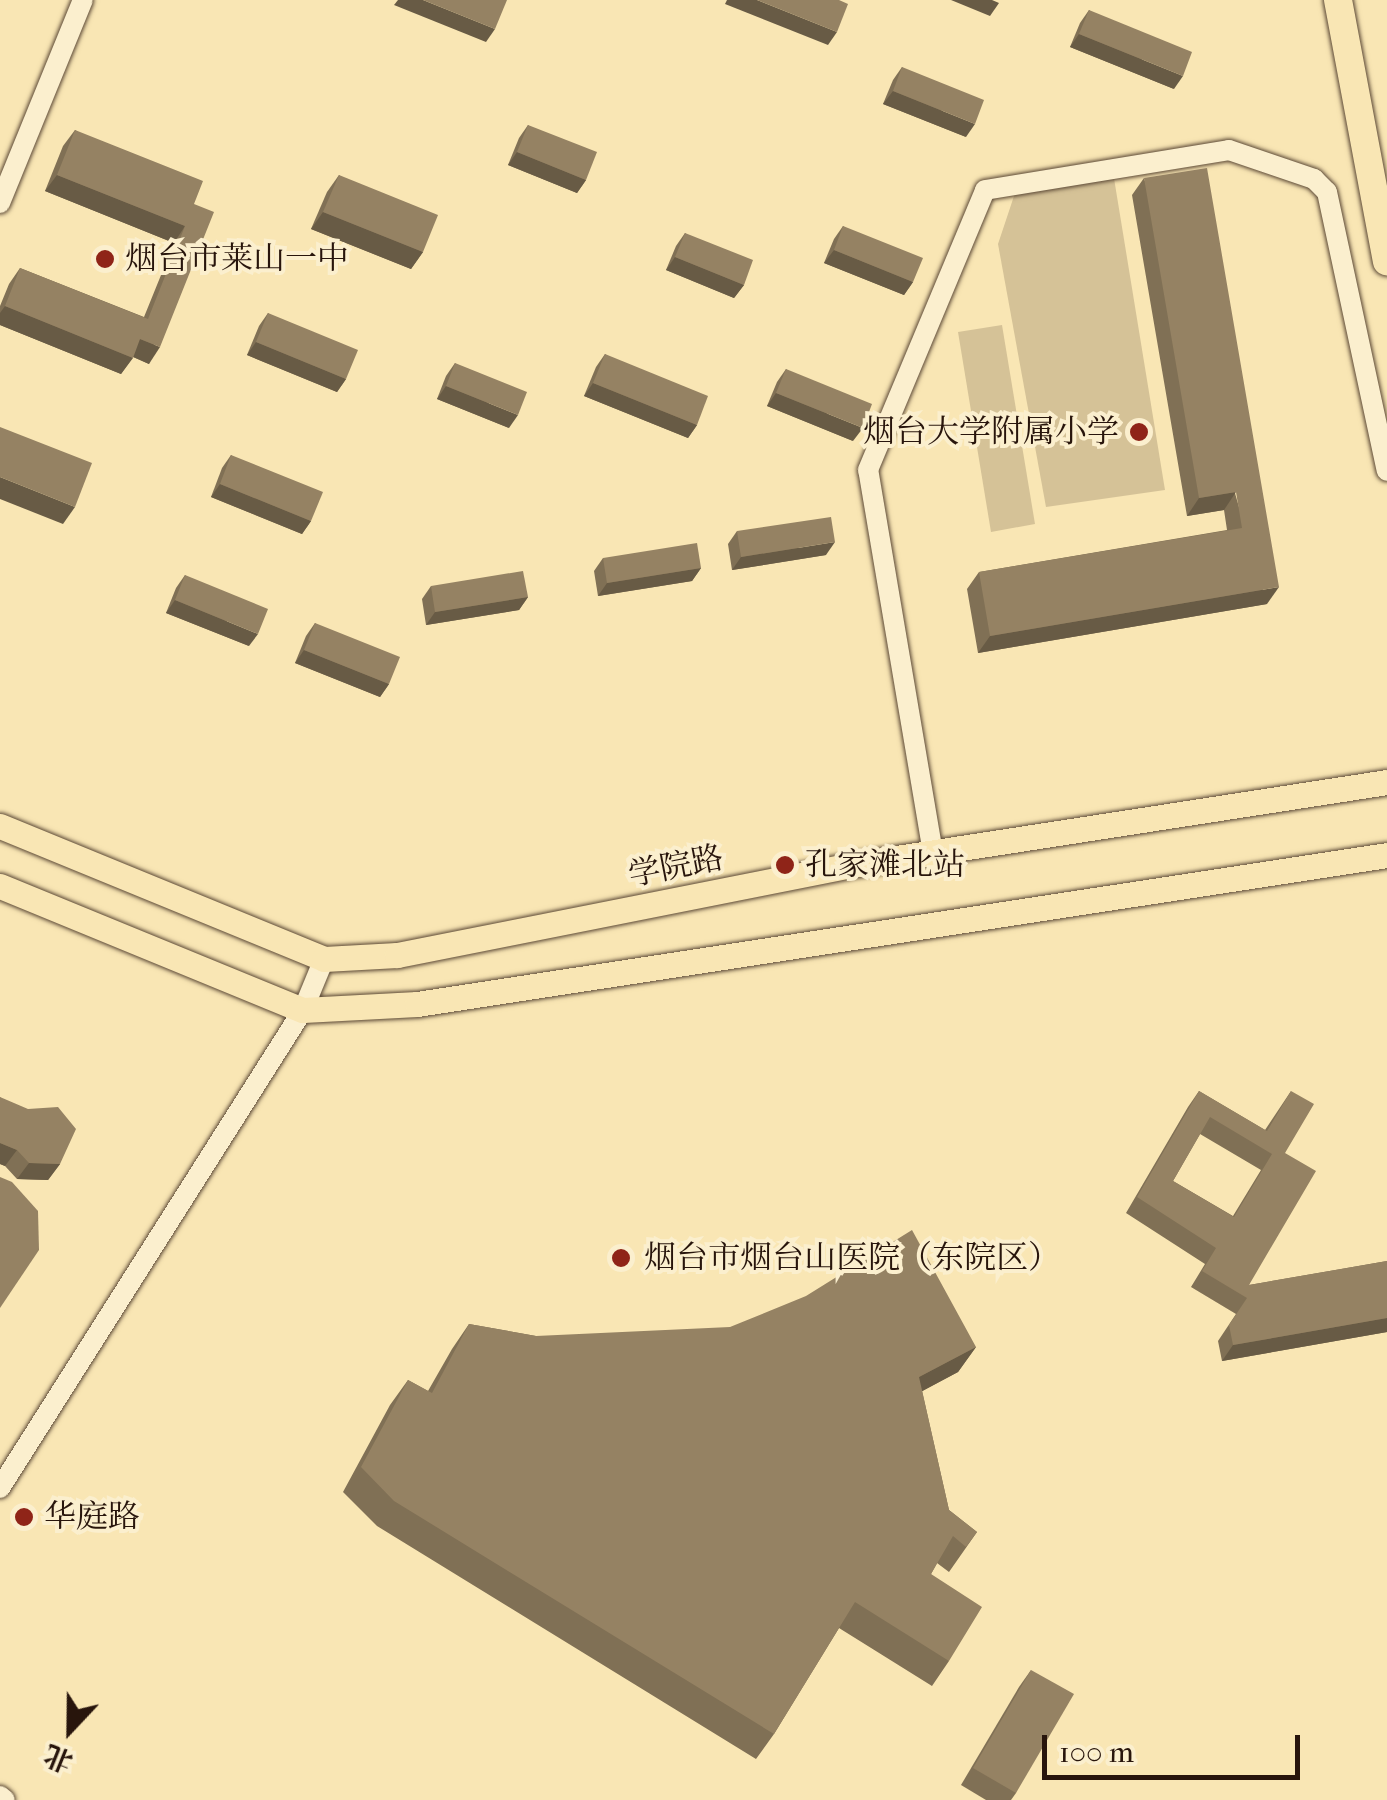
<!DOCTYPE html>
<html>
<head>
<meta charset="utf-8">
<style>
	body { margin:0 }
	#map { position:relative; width:1387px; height:1800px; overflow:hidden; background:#f9e6b4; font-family:"IM FELL French Canon","Noto Serif SC",serif }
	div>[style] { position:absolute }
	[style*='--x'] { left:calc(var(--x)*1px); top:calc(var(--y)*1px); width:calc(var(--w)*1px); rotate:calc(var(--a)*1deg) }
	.green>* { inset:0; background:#d5c297 }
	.roads { filter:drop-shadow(0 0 2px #5c4936) drop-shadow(0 0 2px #5c4936) }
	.minor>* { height:20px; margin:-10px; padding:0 10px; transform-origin:10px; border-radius:10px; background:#fbefce }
	.major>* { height:25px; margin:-12.5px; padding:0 12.5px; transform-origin:12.5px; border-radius:12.5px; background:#f9e6b4 }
	.highway>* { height:28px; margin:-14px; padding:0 14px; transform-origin:14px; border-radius:14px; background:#f9e6b4 }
	.wall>* { inset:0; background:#807055 }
	.shaded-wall>* { inset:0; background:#685b45 }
	.building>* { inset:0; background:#958263 }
	.dots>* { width:28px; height:28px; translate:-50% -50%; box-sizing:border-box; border:5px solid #fbefce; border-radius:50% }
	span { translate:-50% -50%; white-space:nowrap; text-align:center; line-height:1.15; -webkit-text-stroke:8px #fbefce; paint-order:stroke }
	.poi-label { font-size:32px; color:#28150c }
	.left { translate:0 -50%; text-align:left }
	.right { translate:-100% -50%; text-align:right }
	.street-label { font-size:32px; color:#28150c }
	.north { position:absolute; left:20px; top:1680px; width:100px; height:100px; -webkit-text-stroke:8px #fbefce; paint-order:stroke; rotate:202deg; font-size:28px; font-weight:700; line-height:40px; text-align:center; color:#28150c }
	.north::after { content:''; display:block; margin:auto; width:35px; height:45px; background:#28150c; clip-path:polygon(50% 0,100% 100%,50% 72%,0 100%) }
	.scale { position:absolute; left:1042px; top:1735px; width:258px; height:45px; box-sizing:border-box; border:5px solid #28150c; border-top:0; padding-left:12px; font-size:30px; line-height:35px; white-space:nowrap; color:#28150c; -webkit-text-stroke:8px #fbefce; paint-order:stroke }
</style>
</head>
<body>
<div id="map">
	<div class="green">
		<div style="clip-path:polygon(1112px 166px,1165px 490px,1046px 507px,998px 244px,1015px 193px)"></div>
		<div style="clip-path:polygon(1002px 325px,1035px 524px,991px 532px,958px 332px)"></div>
	</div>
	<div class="roads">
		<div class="minor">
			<div style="--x:0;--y:203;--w:219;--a:-67.8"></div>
			<div style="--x:933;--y:853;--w:388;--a:-99.6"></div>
			<div style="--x:868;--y:470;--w:303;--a:-67.3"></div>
			<div style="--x:985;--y:190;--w:247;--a:-9.3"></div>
			<div style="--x:1229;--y:150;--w:90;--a:18.8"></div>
			<div style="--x:1314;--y:179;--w:18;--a:45"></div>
			<div style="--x:1327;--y:192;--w:285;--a:77.9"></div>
			<div style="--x:0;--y:1488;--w:566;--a:-57.63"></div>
			<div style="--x:303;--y:1010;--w:55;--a:-67.6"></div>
			<div style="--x:0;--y:1796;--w:6;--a:39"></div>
		</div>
		<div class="major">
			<div style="--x:0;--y:826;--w:350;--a:22.3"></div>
			<div style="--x:324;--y:959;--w:73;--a:-3.1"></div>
			<div style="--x:397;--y:955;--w:470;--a:-11.2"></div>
			<div style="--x:858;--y:864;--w:535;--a:-8.81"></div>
			<div style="--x:0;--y:886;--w:327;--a:22.3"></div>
			<div style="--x:303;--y:1010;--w:114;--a:-3"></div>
			<div style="--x:417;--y:1004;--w:981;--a:-8.73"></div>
		</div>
		<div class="highway">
			<div style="--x:1338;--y:0;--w:266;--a:79.4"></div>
		</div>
	</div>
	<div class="wall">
		<div style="clip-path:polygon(1089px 10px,1174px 89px,1070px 47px,1080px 23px)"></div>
		<div style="clip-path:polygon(902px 67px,966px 137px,883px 104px,893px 80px)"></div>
		<div style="clip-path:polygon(528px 125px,586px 180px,577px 193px,508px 165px,519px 138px)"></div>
		<div style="clip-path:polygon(75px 130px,194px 204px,149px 364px,133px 357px,121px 374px,0 325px,0 306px,9px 284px,20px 268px,144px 317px,174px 243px,45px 191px,63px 146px)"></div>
		<div style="clip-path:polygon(339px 175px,423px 252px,411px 269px,311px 229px,327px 192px)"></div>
		<div style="clip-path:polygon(1144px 178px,1267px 604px,978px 653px,967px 589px,979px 572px,1227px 530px,1224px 510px,1187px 516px,1132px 195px)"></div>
		<div style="clip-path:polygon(843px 226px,913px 282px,904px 295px,824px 263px,834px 239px)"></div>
		<div style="clip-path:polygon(685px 233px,744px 285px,734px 298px,666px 270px,676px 246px)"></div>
		<div style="clip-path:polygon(268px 313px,346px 379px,337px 392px,247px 355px,259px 326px)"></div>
		<div style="clip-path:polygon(605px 354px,697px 425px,688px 438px,584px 396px,596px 367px)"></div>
		<div style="clip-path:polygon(455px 363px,509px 428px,437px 399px,446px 376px)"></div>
		<div style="clip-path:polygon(786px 369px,853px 441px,767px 406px,777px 382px)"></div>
		<div style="clip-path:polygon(231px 455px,311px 521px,302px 534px,211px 497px,222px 468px)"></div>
		<div style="clip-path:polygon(737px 531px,826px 555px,732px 570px,728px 544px)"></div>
		<div style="clip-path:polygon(603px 558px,701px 568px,692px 581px,598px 596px,594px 571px)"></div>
		<div style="clip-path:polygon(185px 575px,249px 646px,166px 613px,176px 588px)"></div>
		<div style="clip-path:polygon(431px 586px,528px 597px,519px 610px,426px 625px,422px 599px)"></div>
		<div style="clip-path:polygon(315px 623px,389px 684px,380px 697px,295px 663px,306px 636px)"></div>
		<div style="clip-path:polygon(evenodd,1199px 1091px,1265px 1130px,1291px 1091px,1285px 1153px,1249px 1285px,1387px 1261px,1387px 1332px,1222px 1361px,1218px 1341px,1236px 1314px,1191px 1287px,1205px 1264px,1126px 1213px,1188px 1107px,1199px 1091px,1200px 1134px,1261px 1170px,1233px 1216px,1173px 1181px,1200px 1134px)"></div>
		<div style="clip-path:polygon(0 1097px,60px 1164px,48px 1180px,17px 1179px,5px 1166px,0 1164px)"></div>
		<div style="clip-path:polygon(469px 1324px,536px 1336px,976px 1347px,958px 1372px,922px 1391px,949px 1510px,977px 1532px,949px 1572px,937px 1563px,931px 1574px,949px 1661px,932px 1686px,839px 1628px,774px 1734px,756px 1759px,377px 1526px,343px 1492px,390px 1405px,408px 1380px,428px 1391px,452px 1349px)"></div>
		<div style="clip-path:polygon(1031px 1670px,1016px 1793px,1011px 1800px,986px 1800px,961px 1785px,1019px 1687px)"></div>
	</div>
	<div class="shaded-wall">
		<div style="clip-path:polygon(398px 0,423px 0,495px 29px,486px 42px,394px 5px)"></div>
		<div style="clip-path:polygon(727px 0,757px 0,837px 32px,828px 45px,725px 4px)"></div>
		<div style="clip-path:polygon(951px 0,992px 0,999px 3px,990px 16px)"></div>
		<div style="clip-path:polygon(1079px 34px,1183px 76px,1174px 89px,1070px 47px)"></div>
		<div style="clip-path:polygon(893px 91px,975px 124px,966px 137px,883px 104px)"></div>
		<div style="clip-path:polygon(517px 152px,586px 180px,577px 193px,508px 165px)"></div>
		<div style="clip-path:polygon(57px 175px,185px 226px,174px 243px,45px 191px)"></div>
		<div style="clip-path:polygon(323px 212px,423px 252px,411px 269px,311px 229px)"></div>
		<div style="clip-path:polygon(834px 250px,913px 282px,904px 295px,824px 263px)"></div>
		<div style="clip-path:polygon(675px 257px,744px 285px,734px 298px,666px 270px)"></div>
		<div style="clip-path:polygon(5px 306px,133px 358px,121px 374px,0 325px,0 313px)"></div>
		<div style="clip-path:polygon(140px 339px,160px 347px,149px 364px,129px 355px)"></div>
		<div style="clip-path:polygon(256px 342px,346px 379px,337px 392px,247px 355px)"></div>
		<div style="clip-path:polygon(593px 383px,697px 425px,688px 438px,584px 396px)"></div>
		<div style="clip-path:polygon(446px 386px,518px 415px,509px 428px,437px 399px)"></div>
		<div style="clip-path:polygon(776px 393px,863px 428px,853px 441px,767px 406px)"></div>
		<div style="clip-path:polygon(0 477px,75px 507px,63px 524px,0 499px)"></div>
		<div style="clip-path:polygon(220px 484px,311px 521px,302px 534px,211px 497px)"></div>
		<div style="clip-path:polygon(1236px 492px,1224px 510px,1187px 516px,1199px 498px)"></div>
		<div style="clip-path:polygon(835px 542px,826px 555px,732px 570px,741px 557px)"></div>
		<div style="clip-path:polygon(701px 568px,692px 581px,598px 596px,607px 583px)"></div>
		<div style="clip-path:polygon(1279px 587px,1267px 604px,978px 653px,990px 636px)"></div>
		<div style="clip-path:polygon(528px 597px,519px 610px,426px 625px,435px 612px)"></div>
		<div style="clip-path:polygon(175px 600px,258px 634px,249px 646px,166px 613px)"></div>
		<div style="clip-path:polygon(304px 650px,389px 684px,380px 697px,295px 663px)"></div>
		<div style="clip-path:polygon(0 1143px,17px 1150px,5px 1166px,0 1164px)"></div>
		<div style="clip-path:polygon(29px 1163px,60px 1164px,48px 1180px,17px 1179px)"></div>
		<div style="clip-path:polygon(1387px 1318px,1387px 1332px,1222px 1361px,1233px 1345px)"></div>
		<div style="clip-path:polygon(976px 1347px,958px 1372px,902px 1402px,919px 1377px)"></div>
	</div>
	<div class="building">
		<div style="clip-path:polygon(423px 0,507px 0,495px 29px)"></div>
		<div style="clip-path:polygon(757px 0,839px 0,848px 4px,837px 32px)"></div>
		<div style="clip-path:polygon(1089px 10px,1192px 52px,1183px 76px,1079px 34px)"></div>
		<div style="clip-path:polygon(902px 67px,984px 100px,975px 124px,893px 91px)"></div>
		<div style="clip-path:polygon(528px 125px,597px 152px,586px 180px,517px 152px)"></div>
		<div style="clip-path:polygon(75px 130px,203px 181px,194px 204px,214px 212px,160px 347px,140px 339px,133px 358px,5px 306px,20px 268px,148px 319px,185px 226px,57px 175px)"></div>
		<div style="clip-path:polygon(1207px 168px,1279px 587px,990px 636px,979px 572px,1242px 528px,1236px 492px,1199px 498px,1144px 178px)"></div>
		<div style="clip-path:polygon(339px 175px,438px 215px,423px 252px,323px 212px)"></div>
		<div style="clip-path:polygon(843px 226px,923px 258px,913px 282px,834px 250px)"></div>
		<div style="clip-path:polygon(685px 233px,753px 260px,744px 285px,675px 257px)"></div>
		<div style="clip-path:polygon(268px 313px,358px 350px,346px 379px,256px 342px)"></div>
		<div style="clip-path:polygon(605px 354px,708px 396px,697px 425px,593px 383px)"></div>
		<div style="clip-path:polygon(455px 363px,527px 392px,518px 415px,446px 386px)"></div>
		<div style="clip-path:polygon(786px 369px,872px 404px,863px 428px,776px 393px)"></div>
		<div style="clip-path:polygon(0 427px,92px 463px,75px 507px,0 477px)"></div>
		<div style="clip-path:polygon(231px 455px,323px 492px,311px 521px,220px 484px)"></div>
		<div style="clip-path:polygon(831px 517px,835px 542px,741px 557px,737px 531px)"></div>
		<div style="clip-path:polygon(697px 543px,701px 568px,607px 583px,603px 558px)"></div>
		<div style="clip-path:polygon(523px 571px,528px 597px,435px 612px,431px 586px)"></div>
		<div style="clip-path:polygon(185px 575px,268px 609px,258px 634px,175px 600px)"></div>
		<div style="clip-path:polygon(315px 623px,400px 657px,389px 684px,304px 650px)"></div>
		<div style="clip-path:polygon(evenodd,1199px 1091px,1267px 1131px,1291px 1091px,1314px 1104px,1285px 1153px,1316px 1171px,1249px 1285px,1387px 1261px,1387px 1318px,1233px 1345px,1229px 1325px,1247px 1298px,1202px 1271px,1216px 1248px,1137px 1197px,1199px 1091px,1210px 1117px,1272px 1154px,1234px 1217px,1173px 1181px,1210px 1117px)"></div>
		<div style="clip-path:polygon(0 1097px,28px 1109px,58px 1107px,76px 1129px,60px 1164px,29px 1163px,17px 1150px,0 1143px)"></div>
		<div style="clip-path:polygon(0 1177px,12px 1182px,38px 1211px,39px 1250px,0 1308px)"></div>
		<div style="clip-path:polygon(912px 1230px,976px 1347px,919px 1377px,949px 1510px,977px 1532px,966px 1547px,953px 1536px,931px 1574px,982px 1607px,949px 1661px,855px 1602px,774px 1734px,394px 1501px,361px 1467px,408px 1380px,432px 1393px,469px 1324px,536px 1336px,730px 1327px,806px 1296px)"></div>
		<div style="clip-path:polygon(1031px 1670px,1074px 1694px,1016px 1793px,973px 1768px)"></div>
	</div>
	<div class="dots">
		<div style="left:105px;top:259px;background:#8f2418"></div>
		<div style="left:1139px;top:432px;background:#8f2418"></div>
		<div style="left:785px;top:865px;background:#8f2418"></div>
		<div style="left:621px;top:1258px;background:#8f2418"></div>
		<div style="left:24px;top:1517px;background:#8f2418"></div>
	</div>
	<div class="poi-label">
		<span class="left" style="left:125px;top:259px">烟台市莱山一中</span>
		<span class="right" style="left:1119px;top:432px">烟台大学附属小学</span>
		<span class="left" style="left:805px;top:865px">孔家滩北站</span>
		<span class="left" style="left:644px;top:1258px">烟台市烟台山医院（东院区）</span>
		<span class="left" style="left:44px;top:1517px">华庭路</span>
	</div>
	<div class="street-label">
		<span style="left:676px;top:867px;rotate:-11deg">学院路</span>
	</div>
	<div class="north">北</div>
	<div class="scale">100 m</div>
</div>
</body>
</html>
